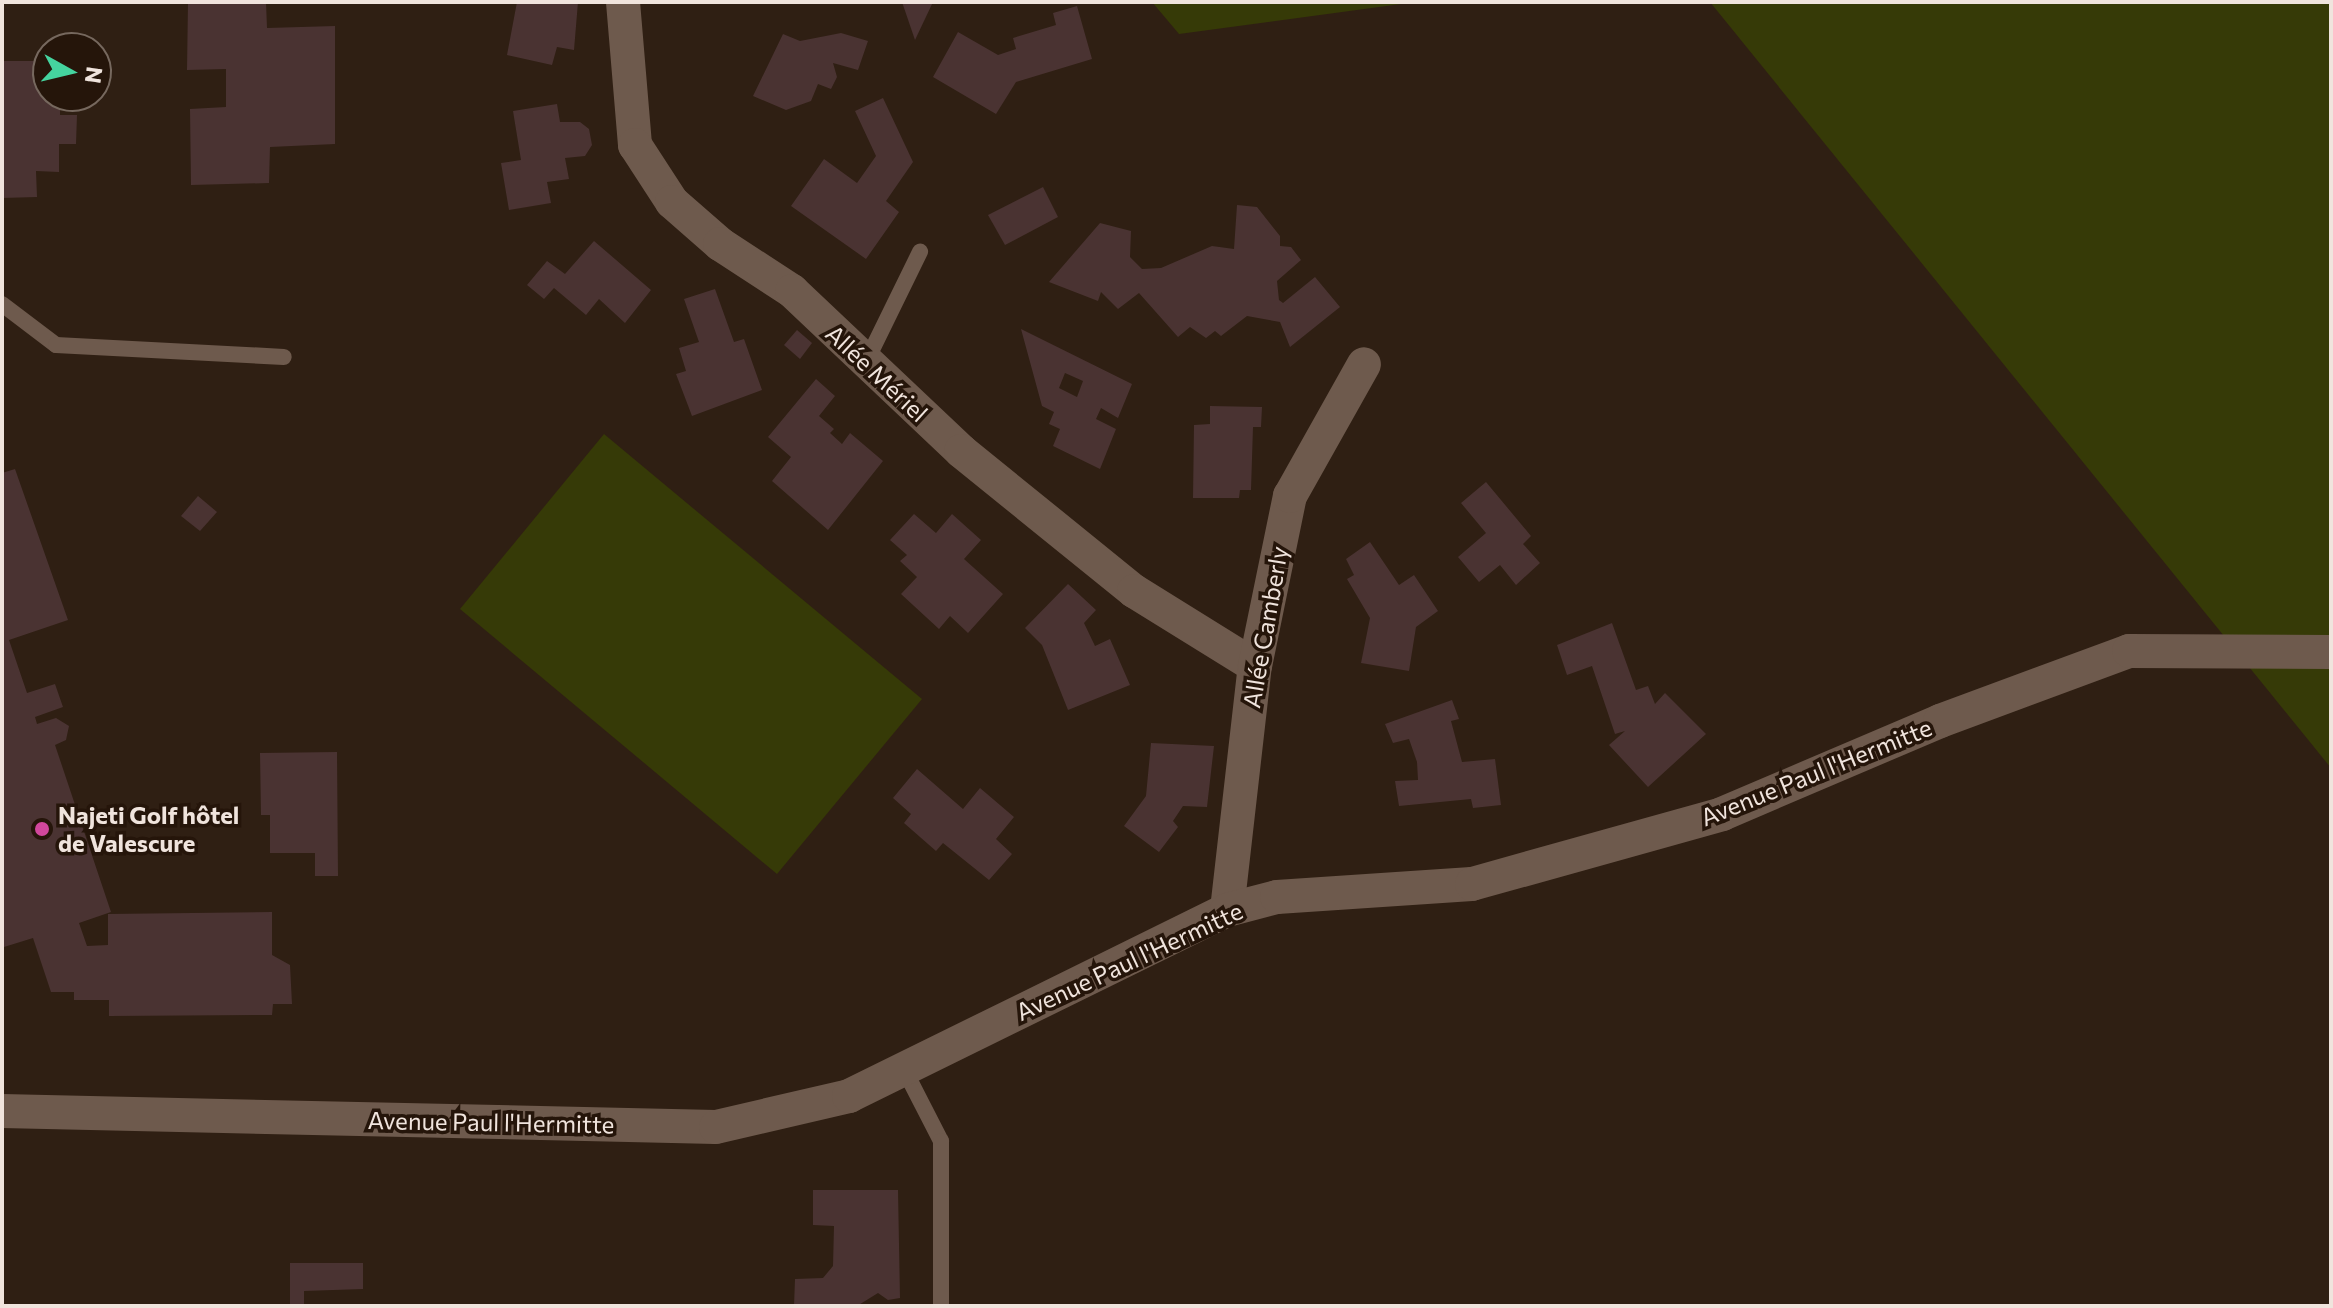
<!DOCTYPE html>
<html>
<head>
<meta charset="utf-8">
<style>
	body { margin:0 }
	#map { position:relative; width:2333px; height:1308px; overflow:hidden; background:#2f1f13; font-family:Commissioner,sans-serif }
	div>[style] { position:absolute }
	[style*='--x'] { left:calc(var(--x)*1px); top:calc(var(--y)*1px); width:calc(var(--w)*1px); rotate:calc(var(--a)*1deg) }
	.green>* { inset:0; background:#363a07 }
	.building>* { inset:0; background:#4a3332 }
	.service>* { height:16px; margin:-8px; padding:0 8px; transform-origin:8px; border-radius:8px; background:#6e5a4d }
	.minor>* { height:34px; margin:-17px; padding:0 17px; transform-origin:17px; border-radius:17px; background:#6e5a4d }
	.dots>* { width:22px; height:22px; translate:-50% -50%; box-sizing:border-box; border:4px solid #25150a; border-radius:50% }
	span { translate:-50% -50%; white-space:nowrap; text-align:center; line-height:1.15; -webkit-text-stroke:7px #25150a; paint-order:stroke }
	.street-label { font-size:24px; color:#f0e4dd }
	.poi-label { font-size:24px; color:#f0e4dd; font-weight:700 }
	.left { translate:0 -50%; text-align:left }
	.frame { position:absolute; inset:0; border:4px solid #f0e4dd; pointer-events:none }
	.north { position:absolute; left:32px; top:32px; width:80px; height:80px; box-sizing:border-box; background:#25150a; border:2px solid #76685e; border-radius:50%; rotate:98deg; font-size:22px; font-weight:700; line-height:32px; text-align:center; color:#f0e4dd }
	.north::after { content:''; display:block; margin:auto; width:28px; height:36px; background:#45d49f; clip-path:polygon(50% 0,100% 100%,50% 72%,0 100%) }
</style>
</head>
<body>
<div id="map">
	<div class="green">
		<div style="clip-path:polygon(1152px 2px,1416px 2px,1179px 34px)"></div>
		<div style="clip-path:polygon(1710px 2px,2331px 2px,2331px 768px)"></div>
		<div style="clip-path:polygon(604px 434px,922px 699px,777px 874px,460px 609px)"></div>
	</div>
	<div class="building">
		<div style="clip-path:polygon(188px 2px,266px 2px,267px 28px,335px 26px,335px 144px,270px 147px,269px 183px,191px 185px,190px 109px,226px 107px,226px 69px,187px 70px)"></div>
		<div style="clip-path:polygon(517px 2px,578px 2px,574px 50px,557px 47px,552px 65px,507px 55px)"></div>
		<div style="clip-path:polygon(902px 2px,933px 2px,915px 40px)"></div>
		<div style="clip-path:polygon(1077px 6px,1092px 59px,1016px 82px,996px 114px,933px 77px,958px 32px,998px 55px,1016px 49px,1013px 38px,1056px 25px,1053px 13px)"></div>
		<div style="clip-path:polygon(841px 33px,868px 41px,858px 70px,833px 63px,837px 77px,831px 89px,818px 84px,811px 101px,786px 110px,753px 96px,783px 34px,800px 41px)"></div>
		<div style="clip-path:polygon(2px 61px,48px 61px,48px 96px,60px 96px,60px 115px,77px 115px,76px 144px,59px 144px,59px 172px,36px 171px,37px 197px,2px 198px)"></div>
		<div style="clip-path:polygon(883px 98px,913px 162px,886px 201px,899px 212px,866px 259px,791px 206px,824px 159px,857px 183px,876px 156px,855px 111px)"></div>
		<div style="clip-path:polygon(557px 104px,560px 122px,580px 122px,589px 129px,592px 145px,585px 156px,565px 158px,569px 179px,547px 182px,551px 203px,509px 210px,501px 163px,521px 160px,513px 111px)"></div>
		<div style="clip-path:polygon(1043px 187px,1058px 217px,1005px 245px,988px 215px)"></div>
		<div style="clip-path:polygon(1237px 205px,1257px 207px,1280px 236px,1280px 246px,1291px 247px,1301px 260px,1277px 281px,1279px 300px,1283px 303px,1315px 277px,1340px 307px,1290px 347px,1280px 322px,1247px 316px,1221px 336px,1215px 331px,1206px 338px,1190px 327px,1178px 337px,1139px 293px,1118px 309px,1101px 292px,1098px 301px,1049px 282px,1100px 223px,1131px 231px,1130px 257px,1142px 269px,1161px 268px,1212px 246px,1234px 249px)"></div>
		<div style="clip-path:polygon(594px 241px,651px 290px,625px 323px,599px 299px,586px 315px,554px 288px,544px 299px,527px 285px,547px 261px,565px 274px)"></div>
		<div style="clip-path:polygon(715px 289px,734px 342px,744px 339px,762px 390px,692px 416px,676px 374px,686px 371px,679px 348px,699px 342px,684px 299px)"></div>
		<div style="clip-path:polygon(evenodd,1021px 329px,1132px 384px,1118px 418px,1101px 408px,1096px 419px,1116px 429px,1100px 469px,1053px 446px,1060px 429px,1049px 424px,1054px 412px,1042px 406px,1021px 329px,1065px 373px,1083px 381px,1077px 397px,1059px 388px,1065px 373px)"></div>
		<div style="clip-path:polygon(797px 330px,812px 343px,800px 359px,784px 345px)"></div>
		<div style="clip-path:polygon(816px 379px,835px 396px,819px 416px,834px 429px,830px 433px,842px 444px,850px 433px,883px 461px,828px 530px,772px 481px,791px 457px,768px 437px)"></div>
		<div style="clip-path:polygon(1210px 406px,1262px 407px,1261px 427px,1253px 427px,1251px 490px,1240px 490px,1239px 498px,1193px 498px,1194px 425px,1210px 424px)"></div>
		<div style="clip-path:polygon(15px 469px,68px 620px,9px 640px,27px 693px,55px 684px,63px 707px,35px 717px,37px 724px,56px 718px,69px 726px,66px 740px,55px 745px,111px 912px,79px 923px,87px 946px,108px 945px,108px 914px,272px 912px,272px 955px,290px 965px,292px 1004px,273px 1004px,272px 1015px,109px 1016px,109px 1000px,74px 1000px,74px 992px,51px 992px,33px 938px,4px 947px,2px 473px)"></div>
		<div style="clip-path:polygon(1486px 482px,1531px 536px,1523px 544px,1540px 563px,1516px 585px,1500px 565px,1479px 582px,1458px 557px,1486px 533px,1461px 503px)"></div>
		<div style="clip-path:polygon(198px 496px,217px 512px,200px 531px,181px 516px)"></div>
		<div style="clip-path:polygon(914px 514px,936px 533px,952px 514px,981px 540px,964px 559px,1003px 594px,968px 633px,950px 616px,939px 629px,901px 594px,917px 577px,900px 561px,907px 555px,890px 540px)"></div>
		<div style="clip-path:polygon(1370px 542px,1399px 585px,1414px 575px,1438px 611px,1416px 627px,1409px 671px,1361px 663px,1370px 618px,1347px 579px,1354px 575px,1346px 559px)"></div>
		<div style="clip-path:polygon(1068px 584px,1096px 610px,1084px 623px,1095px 646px,1110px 639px,1130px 685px,1068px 710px,1042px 645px,1025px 628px)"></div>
		<div style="clip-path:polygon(1612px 623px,1636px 690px,1648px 686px,1655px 704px,1665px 693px,1706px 734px,1648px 787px,1609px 745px,1625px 731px,1615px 734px,1592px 666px,1567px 675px,1557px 645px)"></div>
		<div style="clip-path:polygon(1452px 700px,1459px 719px,1451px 721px,1462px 762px,1495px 759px,1501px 805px,1473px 808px,1471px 799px,1399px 806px,1395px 781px,1418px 780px,1417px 762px,1409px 739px,1393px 743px,1385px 724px)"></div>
		<div style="clip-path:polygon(1151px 743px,1214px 746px,1207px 807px,1183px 806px,1173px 821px,1178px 827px,1159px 852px,1124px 826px,1146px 796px)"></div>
		<div style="clip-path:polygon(337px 752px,338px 876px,315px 876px,315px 853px,270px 853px,270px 815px,261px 815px,260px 753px)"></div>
		<div style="clip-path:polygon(917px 769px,963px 809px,980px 788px,1014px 817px,996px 839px,1012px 854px,989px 880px,943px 843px,936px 851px,904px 823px,911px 814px,893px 798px)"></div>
		<div style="clip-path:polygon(813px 1190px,898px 1190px,900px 1298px,888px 1300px,878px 1293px,857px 1306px,794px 1306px,795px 1279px,823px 1278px,833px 1266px,834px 1226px,813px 1225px)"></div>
		<div style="clip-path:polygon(290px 1263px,363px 1263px,363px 1289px,304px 1291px,304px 1306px,290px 1306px)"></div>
	</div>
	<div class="service">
		<div style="--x:2;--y:304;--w:68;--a:37.2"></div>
		<div style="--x:56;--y:345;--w:228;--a:3"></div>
		<div style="--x:866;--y:362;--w:123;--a:-63.9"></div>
		<div style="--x:904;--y:1069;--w:81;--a:62.8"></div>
		<div style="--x:941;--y:1141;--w:165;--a:90"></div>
	</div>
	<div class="minor">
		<div style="--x:623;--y:2;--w:144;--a:85.2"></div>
		<div style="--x:635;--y:145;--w:68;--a:57"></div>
		<div style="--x:672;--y:202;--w:64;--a:41.2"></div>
		<div style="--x:720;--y:244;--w:86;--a:33.1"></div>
		<div style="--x:792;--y:291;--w:233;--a:43.4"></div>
		<div style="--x:961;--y:451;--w:223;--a:39"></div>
		<div style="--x:1134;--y:591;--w:142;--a:31.8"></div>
		<div style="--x:1227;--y:910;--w:246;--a:-83.5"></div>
		<div style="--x:1255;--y:666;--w:174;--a:-78.4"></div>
		<div style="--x:1290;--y:496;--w:151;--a:-60.7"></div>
		<div style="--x:2;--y:1111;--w:714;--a:1.28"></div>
		<div style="--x:716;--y:1127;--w:137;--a:-13.1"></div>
		<div style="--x:849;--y:1096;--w:421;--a:-26.2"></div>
		<div style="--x:1227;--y:910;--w:52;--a:-14.6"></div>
		<div style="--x:1277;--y:897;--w:195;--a:-3.8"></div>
		<div style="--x:1472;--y:884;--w:260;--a:-15.6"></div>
		<div style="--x:1722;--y:814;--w:237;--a:-23.1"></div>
		<div style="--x:1940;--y:721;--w:202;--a:-20.3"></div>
		<div style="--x:2129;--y:651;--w:202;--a:0.3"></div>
	</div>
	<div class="dots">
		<div style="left:42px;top:829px;background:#d1479c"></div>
	</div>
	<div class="street-label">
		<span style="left:877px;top:373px;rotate:43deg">Allée Mériel</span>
		<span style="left:1265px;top:627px;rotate:-80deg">Allée Camberly</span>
		<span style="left:1816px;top:772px;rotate:-22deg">Avenue Paul l'Hermitte</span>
		<span style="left:1129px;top:961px;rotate:-25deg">Avenue Paul l'Hermitte</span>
		<span style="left:491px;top:1122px;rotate:1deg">Avenue Paul l'Hermitte</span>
	</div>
	<div class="poi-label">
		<span class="left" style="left:58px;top:829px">Najeti Golf hôtel<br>de Valescure</span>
	</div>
	<div class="frame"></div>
	<div class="north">N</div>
</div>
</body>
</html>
